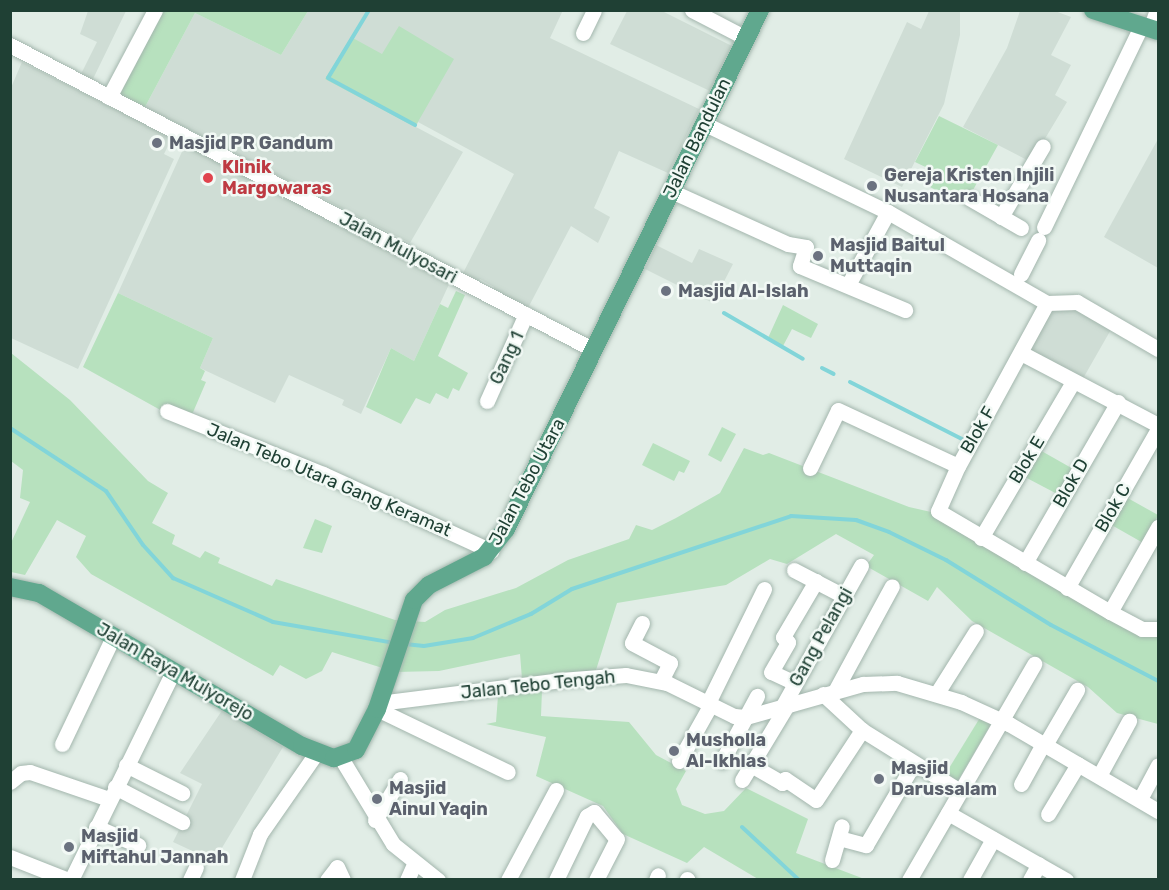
<!DOCTYPE html>
<html>
<head>
<meta charset="utf-8">
<style>
	body { margin:0 }
	#map { position:relative; width:1169px; height:890px; overflow:hidden; background:#e1ede6; font-family:Rubik,sans-serif }
	div>[style] { position:absolute }
	[style*='--x'] { left:calc(var(--x)*1px); top:calc(var(--y)*1px); width:calc(var(--w)*1px); rotate:calc(var(--a)*1deg) }
	.built>* { inset:0; background:#cfddd5 }
	.green>* { inset:0; background:#b7e1be }
	.stream>* { height:4px; margin:-2px; padding:0 2px; transform-origin:2px; border-radius:2px; background:#82d5d9 }
	.roads { filter:drop-shadow(0 0 2px #a3b6ad) drop-shadow(0 0 2px #a3b6ad) }
	.minor>* { height:15px; margin:-7.5px; padding:0 7.5px; transform-origin:7.5px; border-radius:7.5px; background:#fff }
	.major>* { height:18px; margin:-9px; padding:0 9px; transform-origin:9px; border-radius:9px; background:#60a88e }
	.dots>* { width:16px; height:16px; translate:-50% -50%; box-sizing:border-box; border:3px solid #f2f9f5; border-radius:50% }
	span { translate:-50% -50%; white-space:nowrap; text-align:center; line-height:1.15; -webkit-text-stroke:5px #f2f9f5; paint-order:stroke }
	.street-label { font-size:18px; color:#1f4034 }
	.worship-label { font-size:18px; color:#5b616d; font-weight:700 }
	.left { translate:0 -50%; text-align:left }
	.health-label { font-size:18px; color:#be3a42; font-weight:700 }
	.frame { position:absolute; inset:0; border:12px solid #1f4034; pointer-events:none }
</style>
</head>
<body>
<div id="map">
	<div class="built">
		<div style="clip-path:polygon(563px 10px,550px 38px,699px 109px,668px 173px,619px 151px,594px 208px,610px 217px,598px 243px,571px 226px,528px 308px,493px 291px,494px 287px,480px 279px,478px 283px,462px 275px,514px 174px,418px 122px,416px 127px,463px 152px,410px 243px,145px 107px,195px 13px,281px 55px,308px 11px)"></div>
		<div style="clip-path:polygon(88px 11px,126px 11px,92px 81px,81px 74px,97px 42px,80px 34px)"></div>
		<div style="clip-path:polygon(662px 11px,732px 46px,710px 91px,610px 44px,627px 11px)"></div>
		<div style="clip-path:polygon(929px 11px,960px 11px,960px 35px,944px 104px,902px 187px,844px 159px,907px 22px,921px 29px)"></div>
		<div style="clip-path:polygon(1020px 11px,1055px 11px,1071px 17px,1051px 55px,1071px 65px,1055px 95px,1067px 102px,1031px 162px,963px 127px,1007px 48px)"></div>
		<div style="clip-path:polygon(22px 62px,172px 138px,164px 154px,174px 159px,78px 369px,11px 338px,10px 90px)"></div>
		<div style="clip-path:polygon(1158px 139px,1158px 268px,1104px 237px)"></div>
		<div style="clip-path:polygon(185px 145px,450px 282px,414px 361px,391px 348px,361px 414px,342px 405px,344px 400px,289px 375px,275px 403px,200px 368px,213px 338px,118px 293px)"></div>
		<div style="clip-path:polygon(656px 245px,692px 263px,699px 249px,733px 264px,713px 303px,645px 269px)"></div>
		<div style="clip-path:polygon(1068px 305px,1113px 326px,1081px 382px,1025px 351px,1049px 306px)"></div>
		<div style="clip-path:polygon(223px 709px,283px 747px,214px 861px,173px 842px,202px 784px,180px 773px)"></div>
	</div>
	<div class="green">
		<div style="clip-path:polygon(157px 11px,308px 11px,281px 55px,195px 13px,145px 107px,114px 93px)"></div>
		<div style="clip-path:polygon(399px 26px,454px 59px,415px 127px,325px 79px,351px 37px,382px 54px)"></div>
		<div style="clip-path:polygon(939px 116px,998px 145px,968px 199px,953px 191px,949px 197px,930px 187px,938px 173px,915px 162px)"></div>
		<div style="clip-path:polygon(456px 291px,465px 295px,438px 356px,468px 373px,459px 391px,453px 388px,448px 399px,436px 393px,430px 404px,416px 398px,401px 424px,366px 407px,391px 348px,414px 361px,440px 304px,448px 308px)"></div>
		<div style="clip-path:polygon(118px 293px,213px 338px,200px 368px,205px 371px,201px 380px,206px 382px,191px 417px,164px 412px,83px 367px)"></div>
		<div style="clip-path:polygon(783px 305px,818px 324px,811px 338px,792px 329px,783px 346px,768px 338px)"></div>
		<div style="clip-path:polygon(11px 353px,70px 400px,148px 481px,168px 493px,152px 523px,175px 535px,172px 544px,200px 558px,205px 551px,220px 558px,218px 563px,272px 586px,276px 579px,395px 620px,425px 622px,445px 610px,516px 588px,568px 560px,629px 539px,636px 525px,652px 530px,676px 518px,720px 493px,744px 448px,763px 455px,769px 453px,909px 507px,931px 512px,933px 517px,1109px 617px,1158px 635px,1158px 724px,1117px 713px,1088px 687px,972px 621px,937px 587px,928px 601px,866px 566px,874px 555px,836px 534px,787px 564px,770px 559px,726px 585px,617px 603px,596px 670px,522px 679px,520px 654px,439px 671px,395px 672px,332px 652px,322px 671px,306px 679px,280px 665px,273px 676px,91px 574px,76px 557px,86px 536px,57px 520px,25px 575px,11px 572px,10px 545px,30px 502px,20px 498px,23px 470px,11px 461px)"></div>
		<div style="clip-path:polygon(722px 427px,736px 434px,721px 462px,708px 455px)"></div>
		<div style="clip-path:polygon(653px 443px,690px 461px,684px 473px,679px 471px,674px 481px,642px 465px)"></div>
		<div style="clip-path:polygon(1038px 449px,1075px 470px,1061px 496px,1023px 476px)"></div>
		<div style="clip-path:polygon(1124px 496px,1158px 515px,1145px 544px,1108px 523px)"></div>
		<div style="clip-path:polygon(315px 519px,332px 526px,322px 553px,303px 548px)"></div>
		<div style="clip-path:polygon(542px 690px,541px 716px,629px 722px,656px 755px,686px 771px,676px 789px,682px 805px,705px 814px,724px 811px,746px 788px,808px 819px,796px 853px,867px 880px,758px 879px,704px 847px,687px 863px,623px 834px,603px 806px,536px 776px,546px 737px,486px 724px,496px 722px,498px 696px)"></div>
		<div style="clip-path:polygon(981px 716px,991px 724px,956px 784px,943px 778px)"></div>
	</div>
	<div class="stream">
		<div style="--x:369;--y:10;--w:79;--a:121.1"></div>
		<div style="--x:328;--y:78;--w:99;--a:28.4"></div>
		<div style="--x:724;--y:313;--w:91;--a:30.2"></div>
		<div style="--x:822;--y:368;--w:13;--a:27"></div>
		<div style="--x:850;--y:382;--w:130;--a:27"></div>
		<div style="--x:10;--y:428;--w:115;--a:33.3"></div>
		<div style="--x:106;--y:491;--w:65;--a:55.6"></div>
		<div style="--x:143;--y:545;--w:45;--a:47.7"></div>
		<div style="--x:173;--y:578;--w:109;--a:23.7"></div>
		<div style="--x:273;--y:622;--w:124;--a:9.8"></div>
		<div style="--x:405;--y:644;--w:19;--a:6"></div>
		<div style="--x:424;--y:646;--w:50;--a:-9.3"></div>
		<div style="--x:473;--y:638;--w:63;--a:-22.5"></div>
		<div style="--x:531;--y:614;--w:48;--a:-31.4"></div>
		<div style="--x:572;--y:589;--w:231;--a:-18.4"></div>
		<div style="--x:791;--y:516;--w:65;--a:3.5"></div>
		<div style="--x:856;--y:520;--w:35;--a:20"></div>
		<div style="--x:889;--y:532;--w:64;--a:26.2"></div>
		<div style="--x:946;--y:560;--w:123;--a:31.8"></div>
		<div style="--x:1051;--y:625;--w:121;--a:27.6"></div>
		<div style="--x:742;--y:827;--w:78;--a:42.9"></div>
	</div>
	<div class="roads">
		<div class="minor">
			<div style="--x:692;--y:10;--w:61;--a:27.4"></div>
			<div style="--x:1150;--y:29;--w:20;--a:-70"></div>
			<div style="--x:583;--y:33;--w:25;--a:-64"></div>
			<div style="--x:10;--y:45;--w:659;--a:27.58"></div>
			<div style="--x:109;--y:97;--w:98;--a:-62.1"></div>
			<div style="--x:705;--y:124;--w:203;--a:25.7"></div>
			<div style="--x:888;--y:212;--w:183;--a:29.8"></div>
			<div style="--x:1047;--y:303;--w:30;--a:-2"></div>
			<div style="--x:1077;--y:302;--w:94;--a:30.1"></div>
			<div style="--x:671;--y:191;--w:128;--a:24.4"></div>
			<div style="--x:788;--y:244;--w:18;--a:9"></div>
			<div style="--x:806;--y:247;--w:20;--a:108"></div>
			<div style="--x:800;--y:266;--w:114;--a:22.7"></div>
			<div style="--x:969;--y:198;--w:60;--a:30"></div>
			<div style="--x:1001;--y:217;--w:82;--a:-59.4"></div>
			<div style="--x:1044;--y:227;--w:223;--a:-64.2"></div>
			<div style="--x:1021;--y:274;--w:38;--a:-63"></div>
			<div style="--x:848;--y:285;--w:83;--a:-61.3"></div>
			<div style="--x:1047;--y:303;--w:186;--a:118.6"></div>
			<div style="--x:958;--y:466;--w:49;--a:114"></div>
			<div style="--x:938;--y:511;--w:199;--a:30.4"></div>
			<div style="--x:1110;--y:612;--w:36;--a:28"></div>
			<div style="--x:1142;--y:629;--w:16;--a:0"></div>
			<div style="--x:1021;--y:353;--w:155;--a:27.7"></div>
			<div style="--x:487;--y:401;--w:95;--a:-65.9"></div>
			<div style="--x:167;--y:411;--w:168;--a:22"></div>
			<div style="--x:323;--y:474;--w:185;--a:24.6"></div>
			<div style="--x:810;--y:468;--w:64;--a:-64.2"></div>
			<div style="--x:838;--y:410;--w:132;--a:25"></div>
			<div style="--x:981;--y:538;--w:181;--a:-59.5"></div>
			<div style="--x:1025;--y:563;--w:186;--a:-60"></div>
			<div style="--x:794;--y:570;--w:56;--a:27.5"></div>
			<div style="--x:1067;--y:588;--w:183;--a:-60.2"></div>
			<div style="--x:1110;--y:612;--w:98;--a:-60.5"></div>
			<div style="--x:642;--y:623;--w:22;--a:117"></div>
			<div style="--x:632;--y:643;--w:43;--a:27.8"></div>
			<div style="--x:670;--y:663;--w:20;--a:117"></div>
			<div style="--x:795;--y:683;--w:26;--a:-155"></div>
			<div style="--x:771;--y:672;--w:34;--a:-60"></div>
			<div style="--x:788;--y:642;--w:7;--a:-135"></div>
			<div style="--x:783;--y:637;--w:65;--a:-59.5"></div>
			<div style="--x:835;--y:691;--w:119;--a:-61.5"></div>
			<div style="--x:937;--y:693;--w:73;--a:-57.8"></div>
			<div style="--x:823;--y:694;--w:53;--a:42.7"></div>
			<div style="--x:862;--y:730;--w:115;--a:31.9"></div>
			<div style="--x:379;--y:703;--w:182;--a:-7.2"></div>
			<div style="--x:560;--y:680;--w:66;--a:-4.3"></div>
			<div style="--x:626;--y:675;--w:42;--a:11"></div>
			<div style="--x:667;--y:683;--w:75;--a:26.2"></div>
			<div style="--x:734;--y:716;--w:12;--a:5"></div>
			<div style="--x:746;--y:717;--w:122;--a:-15.8"></div>
			<div style="--x:863;--y:684;--w:34;--a:-2"></div>
			<div style="--x:897;--y:683;--w:67;--a:16.5"></div>
			<div style="--x:961;--y:702;--w:53;--a:24.6"></div>
			<div style="--x:1009;--y:724;--w:173;--a:30.3"></div>
			<div style="--x:708;--y:703;--w:127;--a:-63.8"></div>
			<div style="--x:377;--y:709;--w:145;--a:25.7"></div>
			<div style="--x:781;--y:709;--w:164;--a:-60.8"></div>
			<div style="--x:62;--y:744;--w:119;--a:-64.5"></div>
			<div style="--x:1045;--y:745;--w:64;--a:-59.8"></div>
			<div style="--x:341;--y:758;--w:100;--a:58.8"></div>
			<div style="--x:393;--y:844;--w:58;--a:38.7"></div>
			<div style="--x:679;--y:761;--w:65;--a:-60.7"></div>
			<div style="--x:722;--y:761;--w:74;--a:-61.7"></div>
			<div style="--x:126;--y:765;--w:63;--a:26.6"></div>
			<div style="--x:751;--y:765;--w:36;--a:30"></div>
			<div style="--x:782;--y:783;--w:5;--a:-53"></div>
			<div style="--x:785;--y:779;--w:37;--a:34"></div>
			<div style="--x:816;--y:800;--w:84;--a:-56.7"></div>
			<div style="--x:1099;--y:776;--w:63;--a:-61.4"></div>
			<div style="--x:742;--y:780;--w:85;--a:-58.9"></div>
			<div style="--x:10;--y:782;--w:14;--a:-39"></div>
			<div style="--x:21;--y:773;--w:9;--a:-6"></div>
			<div style="--x:30;--y:772;--w:83;--a:18.9"></div>
			<div style="--x:1021;--y:784;--w:46;--a:-61.2"></div>
			<div style="--x:115;--y:787;--w:76;--a:27.6"></div>
			<div style="--x:1140;--y:799;--w:38;--a:-62"></div>
			<div style="--x:948;--y:813;--w:136;--a:29.6"></div>
			<div style="--x:1048;--y:814;--w:58;--a:-59"></div>
			<div style="--x:375;--y:820;--w:48;--a:-58.6"></div>
			<div style="--x:96;--y:827;--w:46;--a:23.2"></div>
			<div style="--x:839;--y:838;--w:28;--a:15"></div>
			<div style="--x:866;--y:845;--w:93;--a:-59.6"></div>
			<div style="--x:10;--y:857;--w:62;--a:21.6"></div>
			<div style="--x:832;--y:860;--w:35;--a:-74"></div>
			<div style="--x:687;--y:879;--w:1;--a:45"></div>
			<div style="--x:71;--y:880;--w:232;--a:-63.9"></div>
			<div style="--x:190;--y:880;--w:14;--a:-65"></div>
			<div style="--x:242;--y:880;--w:49;--a:-68.6"></div>
			<div style="--x:260;--y:834;--w:100;--a:-55.2"></div>
			<div style="--x:327;--y:880;--w:16;--a:-52"></div>
			<div style="--x:337;--y:867;--w:14;--a:65"></div>
			<div style="--x:407;--y:880;--w:17;--a:-66"></div>
			<div style="--x:508;--y:880;--w:102;--a:-61.9"></div>
			<div style="--x:556;--y:880;--w:71;--a:-64.2"></div>
			<div style="--x:587;--y:816;--w:8;--a:-30"></div>
			<div style="--x:594;--y:812;--w:35;--a:50"></div>
			<div style="--x:617;--y:839;--w:46;--a:117.1"></div>
			<div style="--x:656;--y:880;--w:5;--a:-68"></div>
			<div style="--x:909;--y:880;--w:250;--a:-59.9"></div>
			<div style="--x:970;--y:880;--w:47;--a:-60.7"></div>
			<div style="--x:1030;--y:880;--w:18;--a:-61"></div>
		</div>
		<div class="major">
			<div style="--x:1093;--y:10;--w:68;--a:17.9"></div>
			<div style="--x:10;--y:587;--w:30;--a:12"></div>
			<div style="--x:39;--y:593;--w:304;--a:30.2"></div>
			<div style="--x:302;--y:746;--w:34;--a:21"></div>
			<div style="--x:334;--y:758;--w:23;--a:-20"></div>
			<div style="--x:356;--y:750;--w:46;--a:-62.9"></div>
			<div style="--x:377;--y:709;--w:115;--a:-71.3"></div>
			<div style="--x:414;--y:600;--w:21;--a:-45"></div>
			<div style="--x:429;--y:585;--w:62;--a:-27"></div>
			<div style="--x:484;--y:557;--w:36;--a:-52"></div>
			<div style="--x:506;--y:529;--w:578;--a:-63.92"></div>
		</div>
	</div>
	<div class="dots">
		<div style="left:157px;top:143px;background:#6b7280"></div>
		<div style="left:208px;top:178px;background:#e0444e"></div>
		<div style="left:872px;top:186px;background:#6b7280"></div>
		<div style="left:818px;top:256px;background:#6b7280"></div>
		<div style="left:666px;top:291px;background:#6b7280"></div>
		<div style="left:674px;top:751px;background:#6b7280"></div>
		<div style="left:879px;top:779px;background:#6b7280"></div>
		<div style="left:377px;top:799px;background:#6b7280"></div>
		<div style="left:69px;top:847px;background:#6b7280"></div>
	</div>
	<div class="street-label">
		<span style="left:697px;top:138px;rotate:-64deg">Jalan Bandulan</span>
		<span style="left:398px;top:248px;rotate:28deg">Jalan Mulyosari</span>
		<span style="left:507px;top:358px;rotate:-65deg">Gang 1</span>
		<span style="left:978px;top:430px;rotate:-60deg">Blok F</span>
		<span style="left:1027px;top:460px;rotate:-59deg">Blok E</span>
		<span style="left:329px;top:480px;rotate:23deg">Jalan Tebo Utara Gang Keramat</span>
		<span style="left:527px;top:482px;rotate:-62deg">Jalan Tebo Utara</span>
		<span style="left:1071px;top:483px;rotate:-60deg">Blok D</span>
		<span style="left:1113px;top:508px;rotate:-60deg">Blok C</span>
		<span style="left:821px;top:637px;rotate:-61deg">Gang Pelangi</span>
		<span style="left:175px;top:672px;rotate:30deg">Jalan Raya Mulyorejo</span>
		<span style="left:538px;top:685px;rotate:-6deg">Jalan Tebo Tengah</span>
	</div>
	<div class="worship-label">
		<span class="left" style="left:169px;top:143px">Masjid PR Gandum</span>
		<span class="left" style="left:884px;top:186px">Gereja Kristen Injili<br>Nusantara Hosana</span>
		<span class="left" style="left:830px;top:256px">Masjid Baitul<br>Muttaqin</span>
		<span class="left" style="left:678px;top:291px">Masjid Al-Islah</span>
		<span class="left" style="left:686px;top:751px">Musholla<br>Al-Ikhlas</span>
		<span class="left" style="left:891px;top:779px">Masjid<br>Darussalam</span>
		<span class="left" style="left:389px;top:799px">Masjid<br>Ainul Yaqin</span>
		<span class="left" style="left:81px;top:847px">Masjid<br>Miftahul Jannah</span>
	</div>
	<div class="health-label">
		<span class="left" style="left:222px;top:178px">Klinik<br>Margowaras</span>
	</div>
	<div class="frame"></div>
</div>
</body>
</html>
